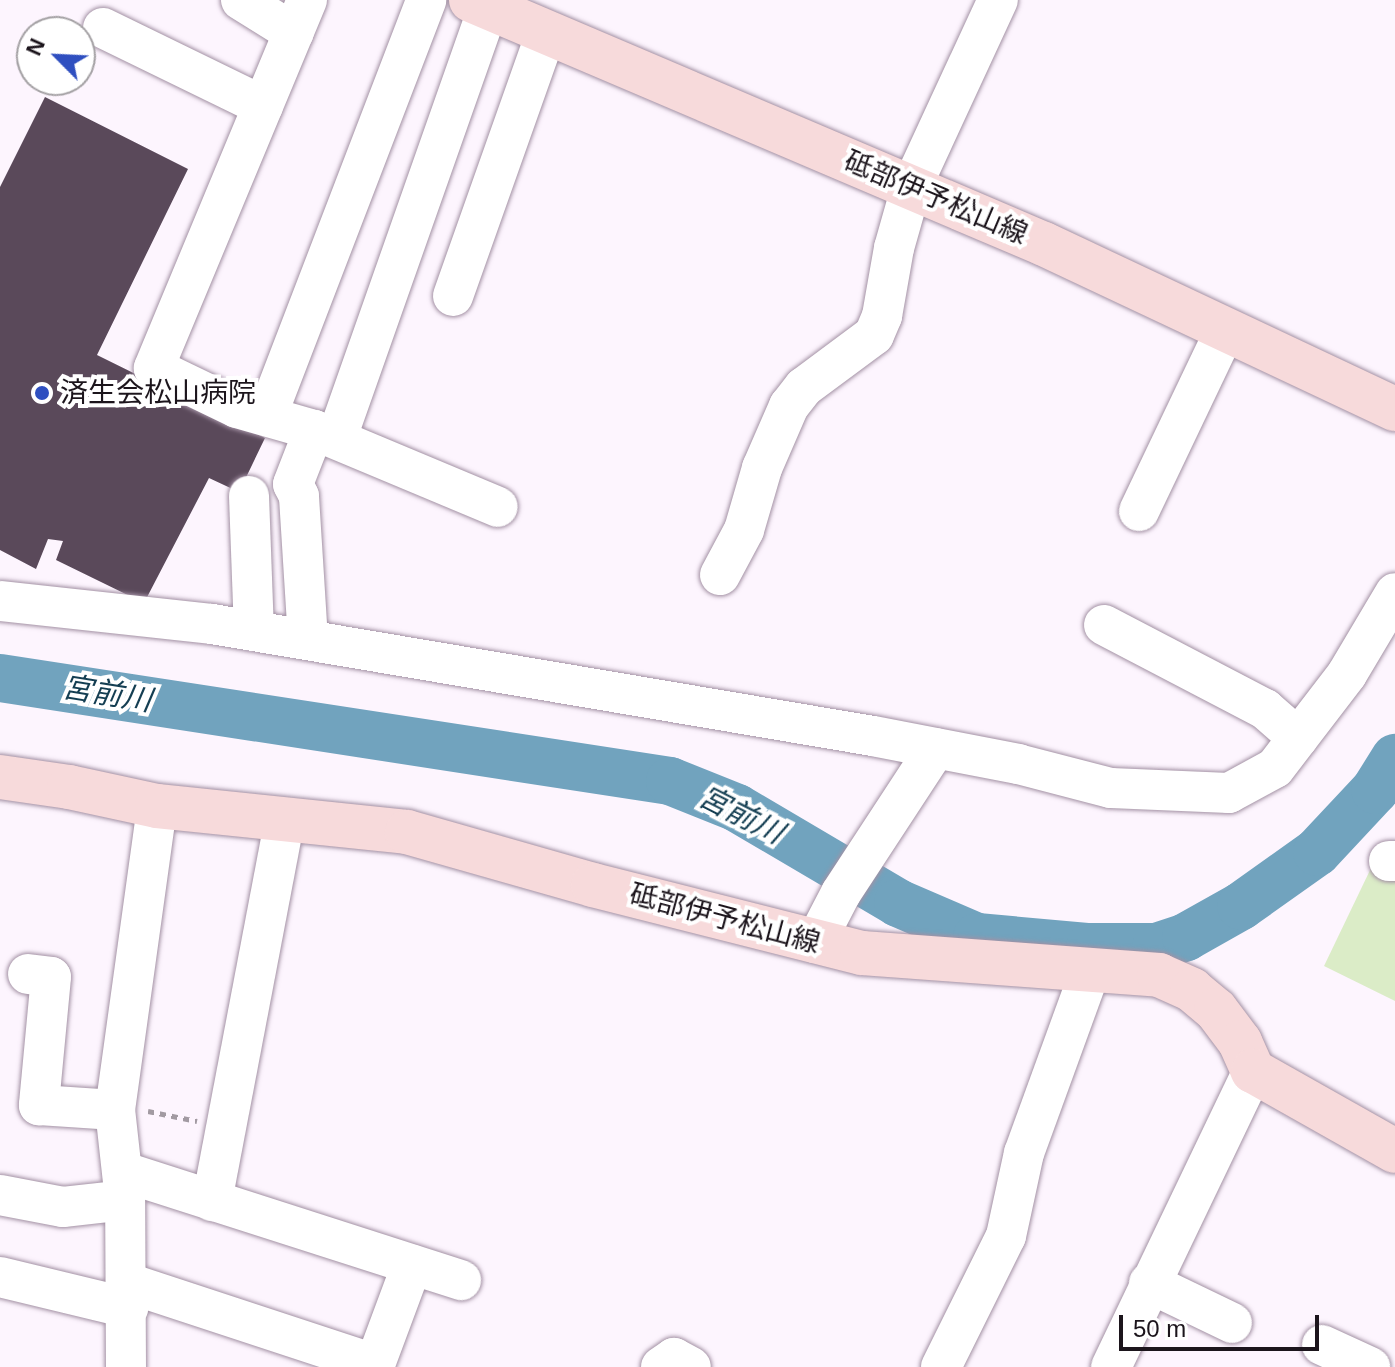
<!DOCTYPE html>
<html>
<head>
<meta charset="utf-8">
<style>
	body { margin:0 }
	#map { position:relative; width:1395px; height:1367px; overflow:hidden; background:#fdf5fe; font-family:Helvetica,"Noto Sans JP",sans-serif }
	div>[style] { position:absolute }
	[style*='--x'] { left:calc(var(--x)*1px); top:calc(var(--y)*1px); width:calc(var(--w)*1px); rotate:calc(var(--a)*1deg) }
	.green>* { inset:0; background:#dbecc7 }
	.river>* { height:48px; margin:-24px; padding:0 24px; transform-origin:24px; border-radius:24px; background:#71a3be }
	.building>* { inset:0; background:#5a495a }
	.path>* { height:5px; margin-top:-2.5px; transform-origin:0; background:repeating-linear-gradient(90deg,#a29aa2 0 6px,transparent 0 12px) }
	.roads { filter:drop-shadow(0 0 2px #a391a4) drop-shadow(0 0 2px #a391a4) }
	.minor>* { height:40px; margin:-20px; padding:0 20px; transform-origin:20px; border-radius:20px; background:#fff }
	.major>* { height:44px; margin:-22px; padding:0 22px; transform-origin:22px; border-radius:22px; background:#f7dadb }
	.dots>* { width:22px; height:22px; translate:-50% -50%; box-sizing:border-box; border:4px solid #fff; border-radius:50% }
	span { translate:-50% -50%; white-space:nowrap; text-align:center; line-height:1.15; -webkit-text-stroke:8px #fff; paint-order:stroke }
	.street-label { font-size:28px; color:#1c151c }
	.poi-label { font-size:28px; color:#1c151c }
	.left { translate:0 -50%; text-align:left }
	.water-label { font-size:30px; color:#143e52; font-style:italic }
	.north { position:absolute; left:16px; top:16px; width:80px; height:80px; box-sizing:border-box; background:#fff; border:2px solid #a4a1a4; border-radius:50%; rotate:294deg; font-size:22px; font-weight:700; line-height:32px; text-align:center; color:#1c151c }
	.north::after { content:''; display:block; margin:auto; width:28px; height:36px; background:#2f4fc0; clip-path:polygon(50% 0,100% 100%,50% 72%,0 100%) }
	.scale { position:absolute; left:1119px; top:1315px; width:200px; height:36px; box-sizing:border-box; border:4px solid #1c151c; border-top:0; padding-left:10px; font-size:24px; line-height:28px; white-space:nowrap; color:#1c151c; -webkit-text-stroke:6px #fff; paint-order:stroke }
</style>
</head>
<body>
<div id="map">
	<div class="green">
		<div style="clip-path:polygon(1372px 866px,1395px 876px,1395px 1001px,1324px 966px)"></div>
	</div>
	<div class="river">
		<div style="--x:0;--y:678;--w:678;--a:8.74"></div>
		<div style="--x:670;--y:781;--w:72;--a:21.9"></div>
		<div style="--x:737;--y:808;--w:187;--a:30.5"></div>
		<div style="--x:898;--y:903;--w:86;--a:23.3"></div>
		<div style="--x:977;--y:937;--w:113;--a:5.1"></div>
		<div style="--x:1090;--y:947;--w:66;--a:0"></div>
		<div style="--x:1156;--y:947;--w:32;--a:-18"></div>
		<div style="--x:1186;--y:937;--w:63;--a:-29.4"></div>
		<div style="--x:1241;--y:906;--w:93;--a:-35.4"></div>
		<div style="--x:1317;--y:852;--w:85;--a:-46.9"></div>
		<div style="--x:1375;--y:790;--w:38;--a:-58"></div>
	</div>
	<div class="building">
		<div style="clip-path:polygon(45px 97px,188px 169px,97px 355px,265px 438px,239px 492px,209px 478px,144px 603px,56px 560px,63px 541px,48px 539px,36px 569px,0 550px,0 187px)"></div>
	</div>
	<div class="path">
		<div style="--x:148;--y:1111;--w:50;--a:11.5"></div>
	</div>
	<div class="roads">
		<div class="minor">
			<div style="--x:241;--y:0;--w:62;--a:31.9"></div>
			<div style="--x:307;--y:0;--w:399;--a:112.6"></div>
			<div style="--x:154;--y:368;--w:92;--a:25.7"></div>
			<div style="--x:237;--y:408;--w:80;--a:15.9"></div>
			<div style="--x:314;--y:430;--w:199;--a:22.7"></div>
			<div style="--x:103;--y:28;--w:178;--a:26"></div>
			<div style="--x:453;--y:296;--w:279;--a:-70.5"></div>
			<div style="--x:274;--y:397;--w:425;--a:-69"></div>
			<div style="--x:342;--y:423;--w:440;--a:-70.6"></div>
			<div style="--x:249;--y:496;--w:135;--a:87.9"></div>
			<div style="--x:1139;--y:511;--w:202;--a:-64.5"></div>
			<div style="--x:720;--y:575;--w:51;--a:-61.9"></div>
			<div style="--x:744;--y:530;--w:65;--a:-73.8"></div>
			<div style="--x:762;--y:468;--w:68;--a:-66.5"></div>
			<div style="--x:789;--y:406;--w:24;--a:-52"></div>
			<div style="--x:804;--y:387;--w:87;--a:-36.6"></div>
			<div style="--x:874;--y:335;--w:21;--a:-67"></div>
			<div style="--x:882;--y:316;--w:69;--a:-80"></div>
			<div style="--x:894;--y:248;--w:62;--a:-74.2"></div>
			<div style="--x:911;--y:188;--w:207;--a:-65.2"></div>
			<div style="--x:0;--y:601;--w:213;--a:6.2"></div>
			<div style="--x:212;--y:624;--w:670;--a:9.62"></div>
			<div style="--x:873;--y:736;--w:148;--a:10.9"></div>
			<div style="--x:1018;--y:764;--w:96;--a:14.5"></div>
			<div style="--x:1111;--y:788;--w:118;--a:2.4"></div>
			<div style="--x:1229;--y:793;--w:52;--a:-28.5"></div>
			<div style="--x:1275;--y:768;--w:118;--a:-52.5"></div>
			<div style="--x:1347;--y:674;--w:94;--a:-59.3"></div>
			<div style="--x:1104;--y:625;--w:182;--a:27.6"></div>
			<div style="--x:1265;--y:709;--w:44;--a:41.3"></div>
			<div style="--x:308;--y:640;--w:144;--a:-93.6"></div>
			<div style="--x:299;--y:496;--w:13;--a:-117"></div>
			<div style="--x:293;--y:484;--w:58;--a:-68.7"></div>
			<div style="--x:1389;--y:861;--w:6;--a:0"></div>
			<div style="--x:815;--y:943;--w:56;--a:-62.5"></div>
			<div style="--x:841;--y:893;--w:173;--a:-56.8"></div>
			<div style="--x:28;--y:974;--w:23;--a:7"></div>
			<div style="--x:51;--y:977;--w:129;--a:95.4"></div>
			<div style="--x:39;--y:1105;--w:76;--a:3.8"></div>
			<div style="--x:124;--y:1172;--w:354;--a:17.8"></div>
			<div style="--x:0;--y:1195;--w:64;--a:10.8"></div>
			<div style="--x:63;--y:1207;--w:62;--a:-6.4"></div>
			<div style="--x:212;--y:1201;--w:388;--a:-79.2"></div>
			<div style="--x:0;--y:1277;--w:132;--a:13.6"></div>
			<div style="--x:128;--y:1283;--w:260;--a:18.2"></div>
			<div style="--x:1149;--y:1283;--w:92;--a:25.7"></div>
			<div style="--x:1322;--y:1345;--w:53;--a:24.6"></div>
			<div style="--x:126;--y:1367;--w:167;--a:-90.3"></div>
			<div style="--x:125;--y:1200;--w:91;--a:-96.3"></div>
			<div style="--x:115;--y:1110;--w:307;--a:-82.1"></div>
			<div style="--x:374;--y:1367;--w:109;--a:-69.6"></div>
			<div style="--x:661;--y:1367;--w:16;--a:-35"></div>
			<div style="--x:674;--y:1358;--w:19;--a:28"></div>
			<div style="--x:941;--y:1367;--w:146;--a:-63.6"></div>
			<div style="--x:1006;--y:1236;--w:85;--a:-77.8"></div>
			<div style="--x:1024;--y:1153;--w:196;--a:-70"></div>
			<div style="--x:1111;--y:1367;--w:328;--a:-64.4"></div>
		</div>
		<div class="major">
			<div style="--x:471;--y:0;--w:623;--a:23.07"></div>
			<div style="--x:1044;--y:244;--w:388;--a:25.2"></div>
			<div style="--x:0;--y:777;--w:70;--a:8.2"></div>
			<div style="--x:69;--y:787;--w:90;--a:12.2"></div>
			<div style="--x:157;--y:806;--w:251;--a:5.9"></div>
			<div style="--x:407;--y:832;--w:193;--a:15.9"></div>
			<div style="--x:593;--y:885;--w:277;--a:14.2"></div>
			<div style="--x:862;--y:953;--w:298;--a:4.2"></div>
			<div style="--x:1159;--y:975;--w:36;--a:24"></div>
			<div style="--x:1192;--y:990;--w:31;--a:40"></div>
			<div style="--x:1216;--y:1010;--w:40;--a:53"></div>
			<div style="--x:1240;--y:1042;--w:32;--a:66"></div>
			<div style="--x:1253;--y:1071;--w:163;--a:29.4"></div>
		</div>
	</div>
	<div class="dots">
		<div style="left:42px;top:393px;background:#2f4fc0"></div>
	</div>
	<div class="street-label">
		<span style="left:936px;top:198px;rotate:23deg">砥部伊予松山線</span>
		<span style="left:725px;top:919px;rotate:15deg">砥部伊予松山線</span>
	</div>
	<div class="poi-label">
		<span class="left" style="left:60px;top:393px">済生会松山病院</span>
	</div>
	<div class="water-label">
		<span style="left:107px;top:694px;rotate:9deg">宮前川</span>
		<span style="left:741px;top:815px;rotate:27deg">宮前川</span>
	</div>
	<div class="north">N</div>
	<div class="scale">50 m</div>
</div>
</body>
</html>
